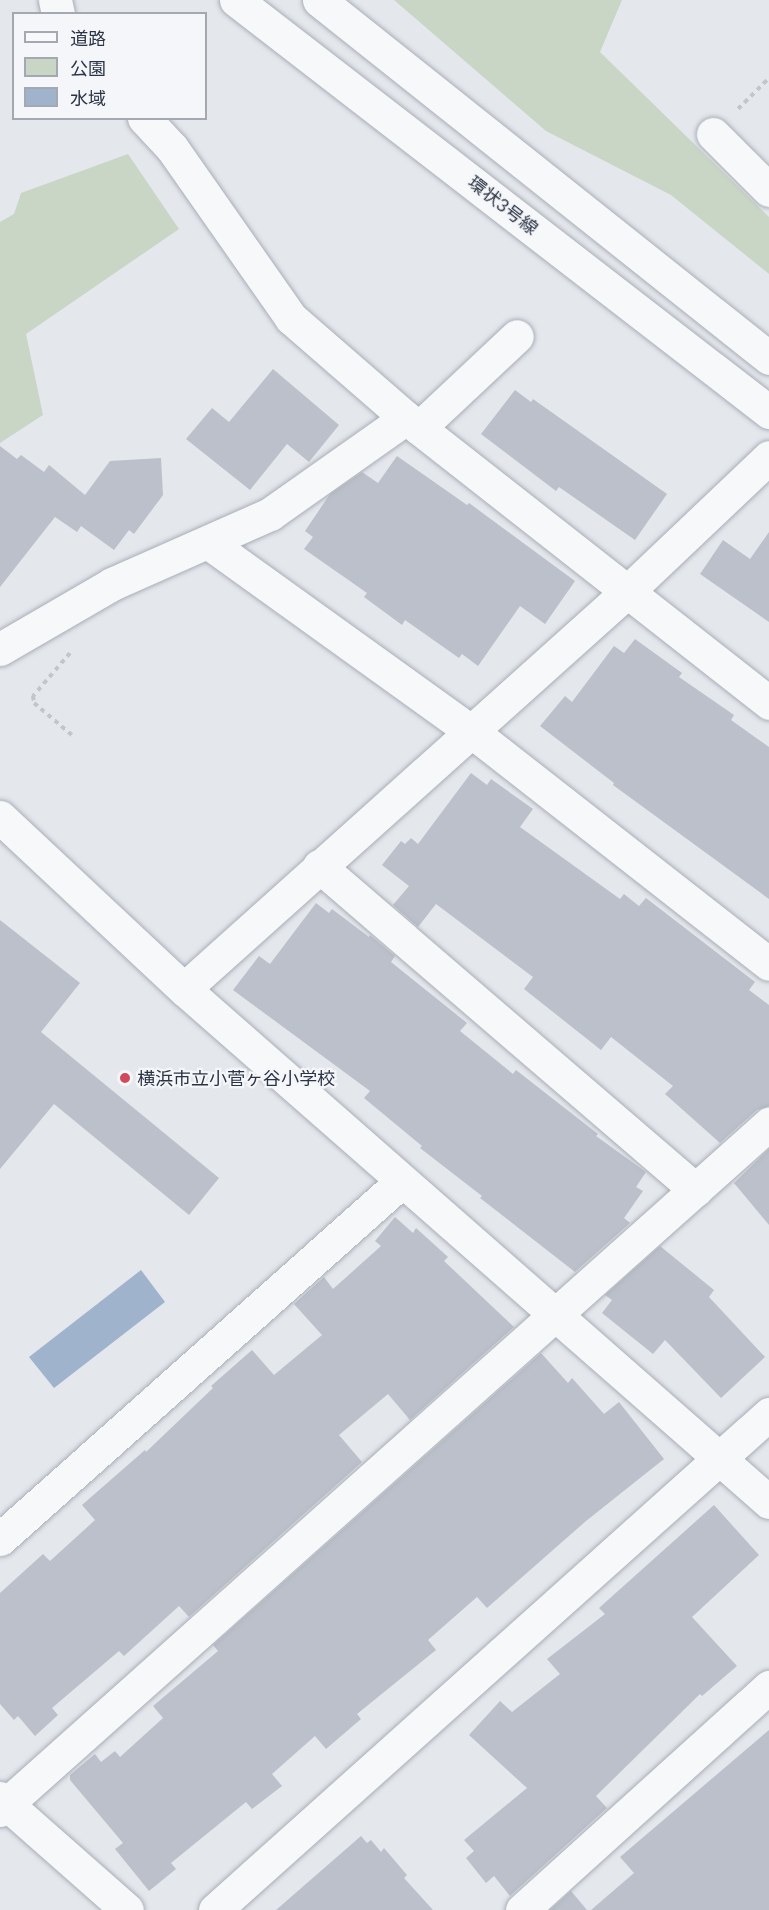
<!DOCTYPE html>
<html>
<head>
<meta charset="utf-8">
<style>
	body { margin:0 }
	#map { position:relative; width:769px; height:1910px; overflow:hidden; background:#e4e7ec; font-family:Lato,"Noto Sans JP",sans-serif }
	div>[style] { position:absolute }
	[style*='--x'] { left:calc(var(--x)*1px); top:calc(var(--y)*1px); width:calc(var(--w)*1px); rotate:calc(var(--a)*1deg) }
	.green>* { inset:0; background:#c9d6c5 }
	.water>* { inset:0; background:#9fb4cc }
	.building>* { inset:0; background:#bbc0ca }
	.path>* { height:4px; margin-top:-2px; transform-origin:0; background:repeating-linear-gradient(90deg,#c2c5cb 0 4.5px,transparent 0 9px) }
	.roads { filter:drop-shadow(0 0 2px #a9aeb7) drop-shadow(0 0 2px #a9aeb7) }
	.minor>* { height:33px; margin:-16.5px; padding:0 16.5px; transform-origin:16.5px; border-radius:16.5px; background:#f7f8fa }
	.tertiary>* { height:33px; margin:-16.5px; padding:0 16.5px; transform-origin:16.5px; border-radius:16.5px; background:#f7f8fa }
	.dots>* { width:16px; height:16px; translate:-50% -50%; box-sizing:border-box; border:3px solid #f4f6f9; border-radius:50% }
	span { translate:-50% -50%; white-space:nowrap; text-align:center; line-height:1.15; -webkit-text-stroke:4.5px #f4f6f9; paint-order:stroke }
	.street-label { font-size:18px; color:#2b3445 }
	.poi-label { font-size:18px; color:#2b3445 }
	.left { translate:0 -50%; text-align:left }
	.legend { position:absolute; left:12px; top:12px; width:195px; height:108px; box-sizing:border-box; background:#f4f6f9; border:2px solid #a4a8b1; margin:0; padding:8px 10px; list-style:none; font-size:18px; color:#2b3445 }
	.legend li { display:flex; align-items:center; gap:12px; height:30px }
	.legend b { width:30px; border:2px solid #a4a8b1 }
</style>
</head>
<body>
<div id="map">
	<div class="green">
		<div style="clip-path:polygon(394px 0,622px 0,600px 52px,769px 217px,769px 274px,671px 195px,546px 131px)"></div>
		<div style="clip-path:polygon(128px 154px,179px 229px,26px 334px,43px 415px,0 443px,0 222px,14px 214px,21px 193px)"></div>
	</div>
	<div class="water">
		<div style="clip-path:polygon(141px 1270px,165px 1302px,54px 1388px,29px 1357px)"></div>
	</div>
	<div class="building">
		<div style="clip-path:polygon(273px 369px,339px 425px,309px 462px,287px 444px,250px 490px,186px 439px,212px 408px,229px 422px)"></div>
		<div style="clip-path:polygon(515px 390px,531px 402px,533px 399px,667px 494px,635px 540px,559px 487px,556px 491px,481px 434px)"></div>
		<div style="clip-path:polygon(0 446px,17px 459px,21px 455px,44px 472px,49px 465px,85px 495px,110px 461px,161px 458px,163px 495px,134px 534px,129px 530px,114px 550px,81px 526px,77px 532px,55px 517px,0 587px)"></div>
		<div style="clip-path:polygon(397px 456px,467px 505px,469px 503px,575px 581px,545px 624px,520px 606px,478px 666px,462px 654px,459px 658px,405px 620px,402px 625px,364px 597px,367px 593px,304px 549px,313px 537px,305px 531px,330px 494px,362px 472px,378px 483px)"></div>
		<div style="clip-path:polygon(769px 532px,769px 622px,700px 574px,723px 540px,750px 559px)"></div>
		<div style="clip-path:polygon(635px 639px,682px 673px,679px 677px,734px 715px,731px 720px,769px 747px,769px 899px,613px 785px,614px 783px,540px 726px,565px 696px,572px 702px,614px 646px,624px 653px)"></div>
		<div style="clip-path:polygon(471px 773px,487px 785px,491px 779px,533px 809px,520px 827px,620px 899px,624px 894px,639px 906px,646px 898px,755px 982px,749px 990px,769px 1005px,769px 1106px,757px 1110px,720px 1143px,665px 1094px,673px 1086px,611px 1037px,601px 1050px,524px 989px,533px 977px,436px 904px,418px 927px,393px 905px,409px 886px,382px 865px,401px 841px,405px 844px,411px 838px,418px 844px)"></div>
		<div style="clip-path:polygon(316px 903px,329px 913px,332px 909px,369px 937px,370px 935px,395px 956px,391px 962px,467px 1023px,460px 1031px,513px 1074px,516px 1070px,598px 1134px,596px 1136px,646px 1172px,636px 1187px,643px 1191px,624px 1218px,630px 1223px,575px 1272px,480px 1198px,482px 1196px,420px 1148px,422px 1146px,364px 1098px,370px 1091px,233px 990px,259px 956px,270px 964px)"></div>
		<div style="clip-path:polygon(0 920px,80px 983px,41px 1032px,219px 1178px,189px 1215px,54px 1104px,0 1169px)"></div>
		<div style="clip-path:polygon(769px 1149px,769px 1225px,734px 1183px)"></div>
		<div style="clip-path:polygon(395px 1217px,413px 1233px,416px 1228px,448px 1257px,444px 1261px,514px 1327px,410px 1420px,388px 1394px,339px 1435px,362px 1462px,189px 1617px,179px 1606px,124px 1656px,119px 1651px,52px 1708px,58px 1715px,35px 1736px,18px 1716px,14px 1720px,0 1704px,0 1593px,43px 1554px,50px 1561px,95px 1520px,82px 1505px,145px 1450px,146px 1452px,213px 1388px,211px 1386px,252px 1350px,274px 1375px,322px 1335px,294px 1304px,324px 1277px,333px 1289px,381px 1246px,375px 1241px)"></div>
		<div style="clip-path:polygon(660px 1246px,714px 1290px,709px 1297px,765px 1357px,721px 1398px,665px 1340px,653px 1354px,602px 1313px,612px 1300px,605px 1295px)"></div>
		<div style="clip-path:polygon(541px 1353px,568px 1383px,572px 1378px,604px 1414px,619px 1402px,664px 1459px,586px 1521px,487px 1608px,477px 1597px,428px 1640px,436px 1650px,357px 1714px,361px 1719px,326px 1749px,315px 1736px,272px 1774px,282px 1786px,252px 1809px,246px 1802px,171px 1863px,176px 1869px,149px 1891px,115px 1849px,123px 1843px,70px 1780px,70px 1775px,95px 1754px,101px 1762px,115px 1751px,120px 1757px,163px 1718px,153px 1706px,218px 1651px,213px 1645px)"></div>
		<div style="clip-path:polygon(714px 1505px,759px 1555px,692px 1617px,737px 1666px,702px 1696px,700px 1694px,596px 1796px,607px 1808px,510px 1896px,494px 1876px,486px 1883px,466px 1858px,474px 1851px,464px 1840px,527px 1788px,469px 1735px,500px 1701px,512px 1712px,560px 1674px,547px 1659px,605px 1614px,599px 1608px)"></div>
		<div style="clip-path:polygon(769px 1730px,769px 1910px,591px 1910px,634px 1873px,620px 1857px)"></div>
		<div style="clip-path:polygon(361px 1836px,367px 1843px,371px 1840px,381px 1852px,384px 1848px,407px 1875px,404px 1878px,433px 1910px,276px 1910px)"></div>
		<div style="clip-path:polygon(571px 1891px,587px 1910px,550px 1910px)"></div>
	</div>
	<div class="path">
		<div style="--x:738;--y:109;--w:44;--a:-45"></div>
		<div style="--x:70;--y:653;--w:57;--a:130.7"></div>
		<div style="--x:33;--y:696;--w:7;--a:82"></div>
		<div style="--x:34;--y:703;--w:50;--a:40.1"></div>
	</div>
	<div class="roads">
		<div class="minor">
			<div style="--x:713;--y:134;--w:79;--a:45"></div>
			<div style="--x:419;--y:428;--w:134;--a:-43.2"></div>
			<div style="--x:209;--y:543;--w:322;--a:35.7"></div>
			<div style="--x:471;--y:731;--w:378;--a:38"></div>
			<div style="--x:0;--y:649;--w:129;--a:-30.1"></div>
			<div style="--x:112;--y:584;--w:173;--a:-23.9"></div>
			<div style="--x:270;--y:514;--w:166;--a:-35.2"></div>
			<div style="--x:0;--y:817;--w:252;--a:43.1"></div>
			<div style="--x:184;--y:989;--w:778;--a:41.25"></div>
			<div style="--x:319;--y:866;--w:497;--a:40.7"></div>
			<div style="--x:184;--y:989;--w:598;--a:-41.88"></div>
			<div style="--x:629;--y:590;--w:193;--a:-43.5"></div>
			<div style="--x:0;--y:1539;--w:537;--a:-41.68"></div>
			<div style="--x:0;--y:1798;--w:169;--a:41.4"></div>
			<div style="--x:0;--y:1810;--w:1031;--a:-41.74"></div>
			<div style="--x:522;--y:1910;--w:333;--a:-42.1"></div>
		</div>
		<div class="tertiary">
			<div style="--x:55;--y:0;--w:14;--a:78"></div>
			<div style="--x:236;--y:0;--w:674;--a:37.7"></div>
			<div style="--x:319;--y:0;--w:575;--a:38.5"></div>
			<div style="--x:144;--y:118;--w:41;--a:47"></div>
			<div style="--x:172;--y:148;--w:208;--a:55"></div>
			<div style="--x:291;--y:318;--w:152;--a:41"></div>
			<div style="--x:406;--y:418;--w:462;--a:38.1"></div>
			<div style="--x:215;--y:1910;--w:744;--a:-41.84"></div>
		</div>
	</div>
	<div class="dots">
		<div style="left:125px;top:1078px;background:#d1495b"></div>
	</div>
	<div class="street-label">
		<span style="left:503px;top:205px;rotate:38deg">環状3号線</span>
	</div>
	<div class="poi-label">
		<span class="left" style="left:137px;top:1078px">横浜市立小菅ヶ谷小学校</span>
	</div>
	<ul class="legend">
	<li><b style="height:8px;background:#f7f8fa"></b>道路</li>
	<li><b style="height:16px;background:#c9d6c5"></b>公園</li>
	<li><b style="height:16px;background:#9fb4cc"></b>水域</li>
	</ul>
</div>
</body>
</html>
